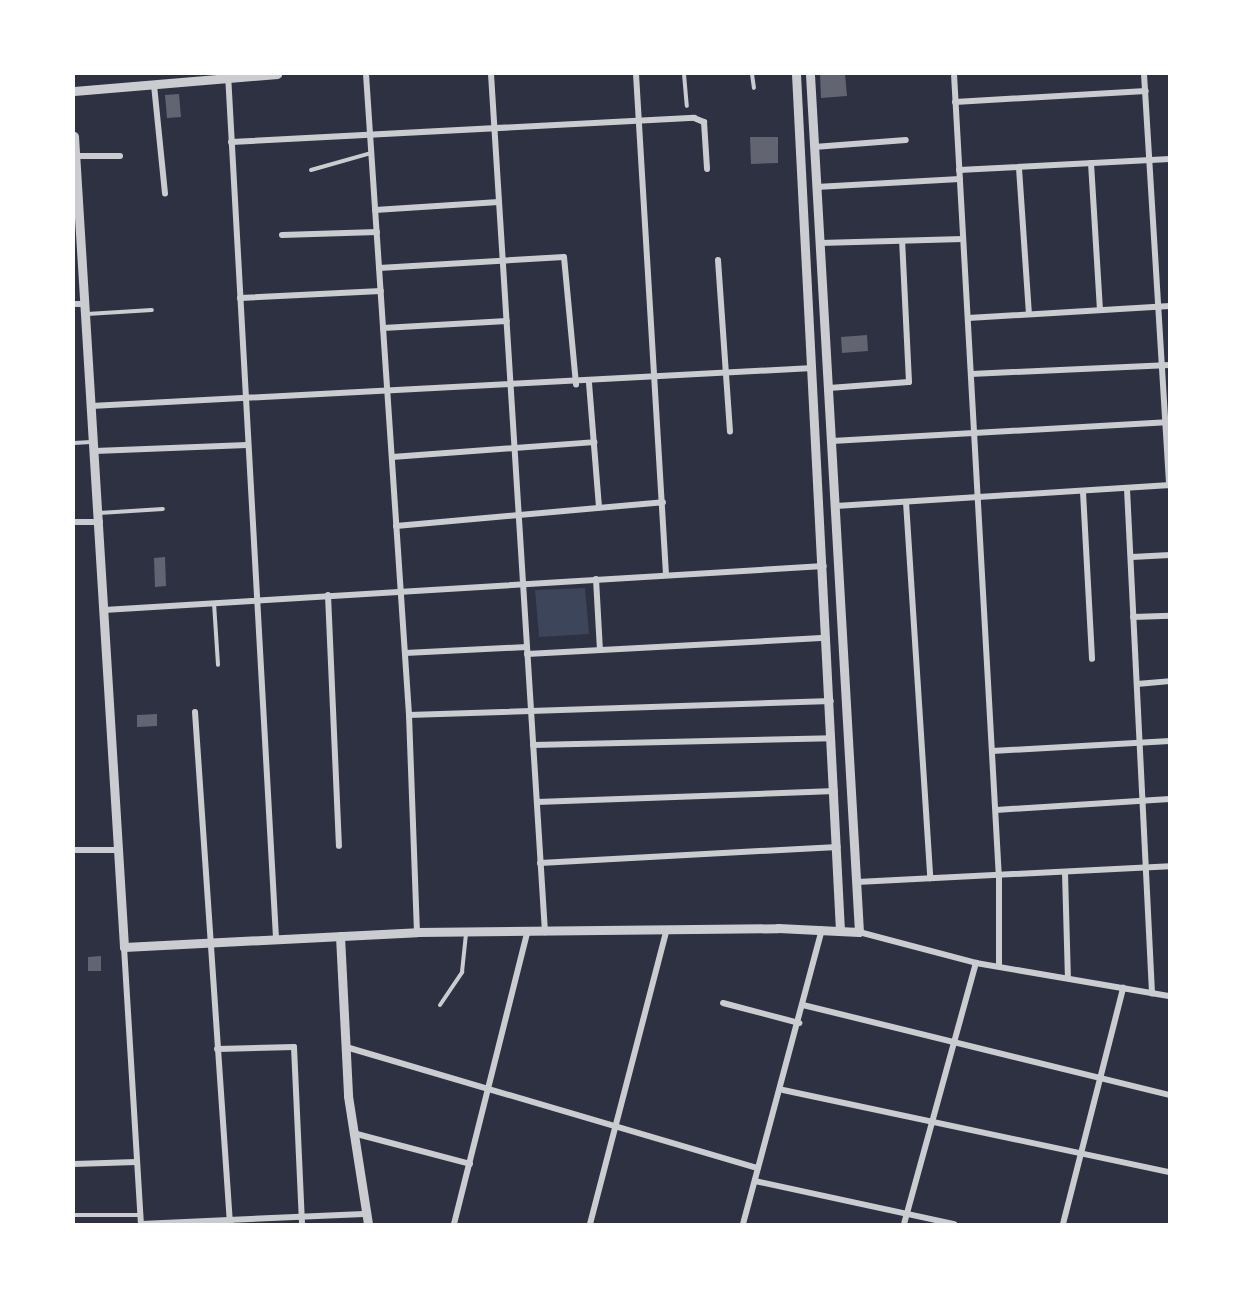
<!DOCTYPE html>
<html>
<head>
<meta charset="utf-8">
<style>
	body { margin:0 }
	#map { position:relative; width:1243px; height:1298px; overflow:hidden; background:#2d3142; font-family:"DM Sans",sans-serif }
	div>[style] { position:absolute }
	[style*='--x'] { left:calc(var(--x)*1px); top:calc(var(--y)*1px); width:calc(var(--w)*1px); rotate:calc(var(--a)*1deg) }
	.green>* { inset:0; background:#3c4559 }
	.building>* { inset:0; background:#626471 }
	.service>* { height:4px; margin:-2px; padding:0 2px; transform-origin:2px; border-radius:2px; background:#caccd0 }
	.minor>* { height:6px; margin:-3px; padding:0 3px; transform-origin:3px; border-radius:3px; background:#caccd0 }
	.tertiary>* { height:9px; margin:-4.5px; padding:0 4.5px; transform-origin:4.5px; border-radius:4.5px; background:#caccd0 }
	span { translate:-50% -50%; white-space:nowrap; text-align:center; line-height:1.15; -webkit-text-stroke:6px #fff; paint-order:stroke }
	.frame { position:absolute; inset:0; border:75px solid #fff; pointer-events:none }
</style>
</head>
<body>
<div id="map">
	<div class="green">
		<div style="clip-path:polygon(585px 588px,589px 634px,539px 637px,535px 590px)"></div>
	</div>
	<div class="building">
		<div style="clip-path:polygon(820px 74px,845px 74px,847px 96px,821px 98px)"></div>
		<div style="clip-path:polygon(179px 94px,181px 117px,167px 118px,165px 95px)"></div>
		<div style="clip-path:polygon(750px 137px,778px 137px,778px 163px,751px 164px)"></div>
		<div style="clip-path:polygon(867px 335px,868px 351px,842px 353px,841px 337px)"></div>
		<div style="clip-path:polygon(165px 557px,166px 586px,155px 587px,154px 558px)"></div>
		<div style="clip-path:polygon(157px 714px,157px 726px,137px 727px,137px 715px)"></div>
		<div style="clip-path:polygon(101px 956px,101px 971px,88px 971px,88px 957px)"></div>
	</div>
	<div class="service">
		<div style="--x:684;--y:74;--w:32;--a:85"></div>
		<div style="--x:752;--y:74;--w:14;--a:82"></div>
		<div style="--x:311;--y:170;--w:62;--a:-15.8"></div>
		<div style="--x:87;--y:314;--w:65;--a:-3.5"></div>
		<div style="--x:74;--y:443;--w:17;--a:-3"></div>
		<div style="--x:99;--y:513;--w:64;--a:-3.6"></div>
		<div style="--x:214;--y:603;--w:62;--a:86.3"></div>
		<div style="--x:440;--y:1005;--w:40;--a:-56"></div>
		<div style="--x:462;--y:972;--w:39;--a:-84"></div>
		<div style="--x:74;--y:1215;--w:66;--a:0"></div>
	</div>
	<div class="minor">
		<div style="--x:228;--y:74;--w:865;--a:86.82"></div>
		<div style="--x:366;--y:74;--w:642;--a:86.16"></div>
		<div style="--x:409;--y:715;--w:217;--a:87.9"></div>
		<div style="--x:491;--y:74;--w:860;--a:86.4"></div>
		<div style="--x:636;--y:74;--w:501;--a:86.57"></div>
		<div style="--x:954;--y:74;--w:805;--a:86.8"></div>
		<div style="--x:999;--y:878;--w:88;--a:90"></div>
		<div style="--x:1144;--y:74;--w:412;--a:86.5"></div>
		<div style="--x:154;--y:85;--w:109;--a:84.2"></div>
		<div style="--x:955;--y:102;--w:191;--a:-3.3"></div>
		<div style="--x:231;--y:142;--w:464;--a:-3"></div>
		<div style="--x:694;--y:118;--w:11;--a:22"></div>
		<div style="--x:704;--y:122;--w:47;--a:86.3"></div>
		<div style="--x:814;--y:147;--w:92;--a:-4.4"></div>
		<div style="--x:75;--y:156;--w:45;--a:0"></div>
		<div style="--x:1091;--y:163;--w:147;--a:86.5"></div>
		<div style="--x:1019;--y:168;--w:146;--a:86.1"></div>
		<div style="--x:959;--y:170;--w:211;--a:-3"></div>
		<div style="--x:816;--y:187;--w:144;--a:-3.2"></div>
		<div style="--x:375;--y:210;--w:124;--a:-3.7"></div>
		<div style="--x:282;--y:235;--w:95;--a:-1.8"></div>
		<div style="--x:820;--y:243;--w:143;--a:-1.6"></div>
		<div style="--x:718;--y:260;--w:172;--a:86"></div>
		<div style="--x:379;--y:268;--w:185;--a:-3.4"></div>
		<div style="--x:564;--y:257;--w:128;--a:84.6"></div>
		<div style="--x:240;--y:298;--w:141;--a:-2.8"></div>
		<div style="--x:74;--y:304;--w:11;--a:0"></div>
		<div style="--x:968;--y:318;--w:202;--a:-3.4"></div>
		<div style="--x:383;--y:328;--w:124;--a:-3.2"></div>
		<div style="--x:971;--y:374;--w:199;--a:-2.6"></div>
		<div style="--x:589;--y:383;--w:125;--a:85.4"></div>
		<div style="--x:829;--y:388;--w:80;--a:-4.3"></div>
		<div style="--x:909;--y:382;--w:141;--a:-92.8"></div>
		<div style="--x:91;--y:406;--w:723;--a:-3.01"></div>
		<div style="--x:832;--y:441;--w:339;--a:-3.2"></div>
		<div style="--x:95;--y:451;--w:152;--a:-2.3"></div>
		<div style="--x:392;--y:457;--w:203;--a:-4.2"></div>
		<div style="--x:1127;--y:489;--w:505;--a:87.16"></div>
		<div style="--x:1083;--y:492;--w:167;--a:86.9"></div>
		<div style="--x:906;--y:502;--w:377;--a:86.3"></div>
		<div style="--x:836;--y:506;--w:335;--a:-3.6"></div>
		<div style="--x:74;--y:522;--w:26;--a:0"></div>
		<div style="--x:396;--y:526;--w:268;--a:-5.1"></div>
		<div style="--x:1132;--y:557;--w:38;--a:-3"></div>
		<div style="--x:596;--y:579;--w:71;--a:86.8"></div>
		<div style="--x:328;--y:595;--w:251;--a:87.5"></div>
		<div style="--x:104;--y:610;--w:721;--a:-3.5"></div>
		<div style="--x:1133;--y:617;--w:37;--a:-2"></div>
		<div style="--x:405;--y:653;--w:122;--a:-2.8"></div>
		<div style="--x:527;--y:654;--w:299;--a:-3.1"></div>
		<div style="--x:1137;--y:684;--w:33;--a:-5"></div>
		<div style="--x:195;--y:712;--w:513;--a:86.09"></div>
		<div style="--x:409;--y:715;--w:422;--a:-1.9"></div>
		<div style="--x:533;--y:745;--w:299;--a:-1.3"></div>
		<div style="--x:992;--y:751;--w:178;--a:-3.2"></div>
		<div style="--x:537;--y:802;--w:298;--a:-2.1"></div>
		<div style="--x:996;--y:810;--w:174;--a:-3.6"></div>
		<div style="--x:74;--y:850;--w:42;--a:0"></div>
		<div style="--x:540;--y:863;--w:298;--a:-3.1"></div>
		<div style="--x:1065;--y:873;--w:105;--a:88.4"></div>
		<div style="--x:857;--y:882;--w:313;--a:-2.9"></div>
		<div style="--x:859;--y:932;--w:121;--a:14.8"></div>
		<div style="--x:976;--y:963;--w:197;--a:9.7"></div>
		<div style="--x:124;--y:947;--w:278;--a:86.5"></div>
		<div style="--x:723;--y:1003;--w:79;--a:14.7"></div>
		<div style="--x:803;--y:1005;--w:378;--a:13.8"></div>
		<div style="--x:346;--y:1047;--w:429;--a:16.4"></div>
		<div style="--x:217;--y:1049;--w:77;--a:-1.5"></div>
		<div style="--x:294;--y:1047;--w:177;--a:87.4"></div>
		<div style="--x:783;--y:1090;--w:396;--a:12"></div>
		<div style="--x:353;--y:1133;--w:121;--a:14.8"></div>
		<div style="--x:74;--y:1164;--w:62;--a:-1.8"></div>
		<div style="--x:755;--y:1181;--w:204;--a:12.2"></div>
		<div style="--x:141;--y:1224;--w:223;--a:-2.6"></div>
		<div style="--x:454;--y:1224;--w:300;--a:-75.9"></div>
		<div style="--x:590;--y:1224;--w:302;--a:-75.4"></div>
		<div style="--x:743;--y:1224;--w:305;--a:-75"></div>
		<div style="--x:904;--y:1224;--w:271;--a:-74.6"></div>
		<div style="--x:1063;--y:1224;--w:244;--a:-75.7"></div>
	</div>
	<div class="tertiary">
		<div style="--x:796;--y:74;--w:857;--a:87.06"></div>
		<div style="--x:74;--y:91;--w:204;--a:-4.8"></div>
		<div style="--x:74;--y:136;--w:813;--a:86.47"></div>
		<div style="--x:124;--y:947;--w:293;--a:-2.9"></div>
		<div style="--x:417;--y:932;--w:361;--a:-0.6"></div>
		<div style="--x:778;--y:928;--w:81;--a:2.8"></div>
		<div style="--x:859;--y:932;--w:859;--a:-93.27"></div>
		<div style="--x:340;--y:936;--w:160;--a:87.1"></div>
		<div style="--x:348;--y:1096;--w:130;--a:81.1"></div>
	</div>
	<div class="frame"></div>
</div>
</body>
</html>
